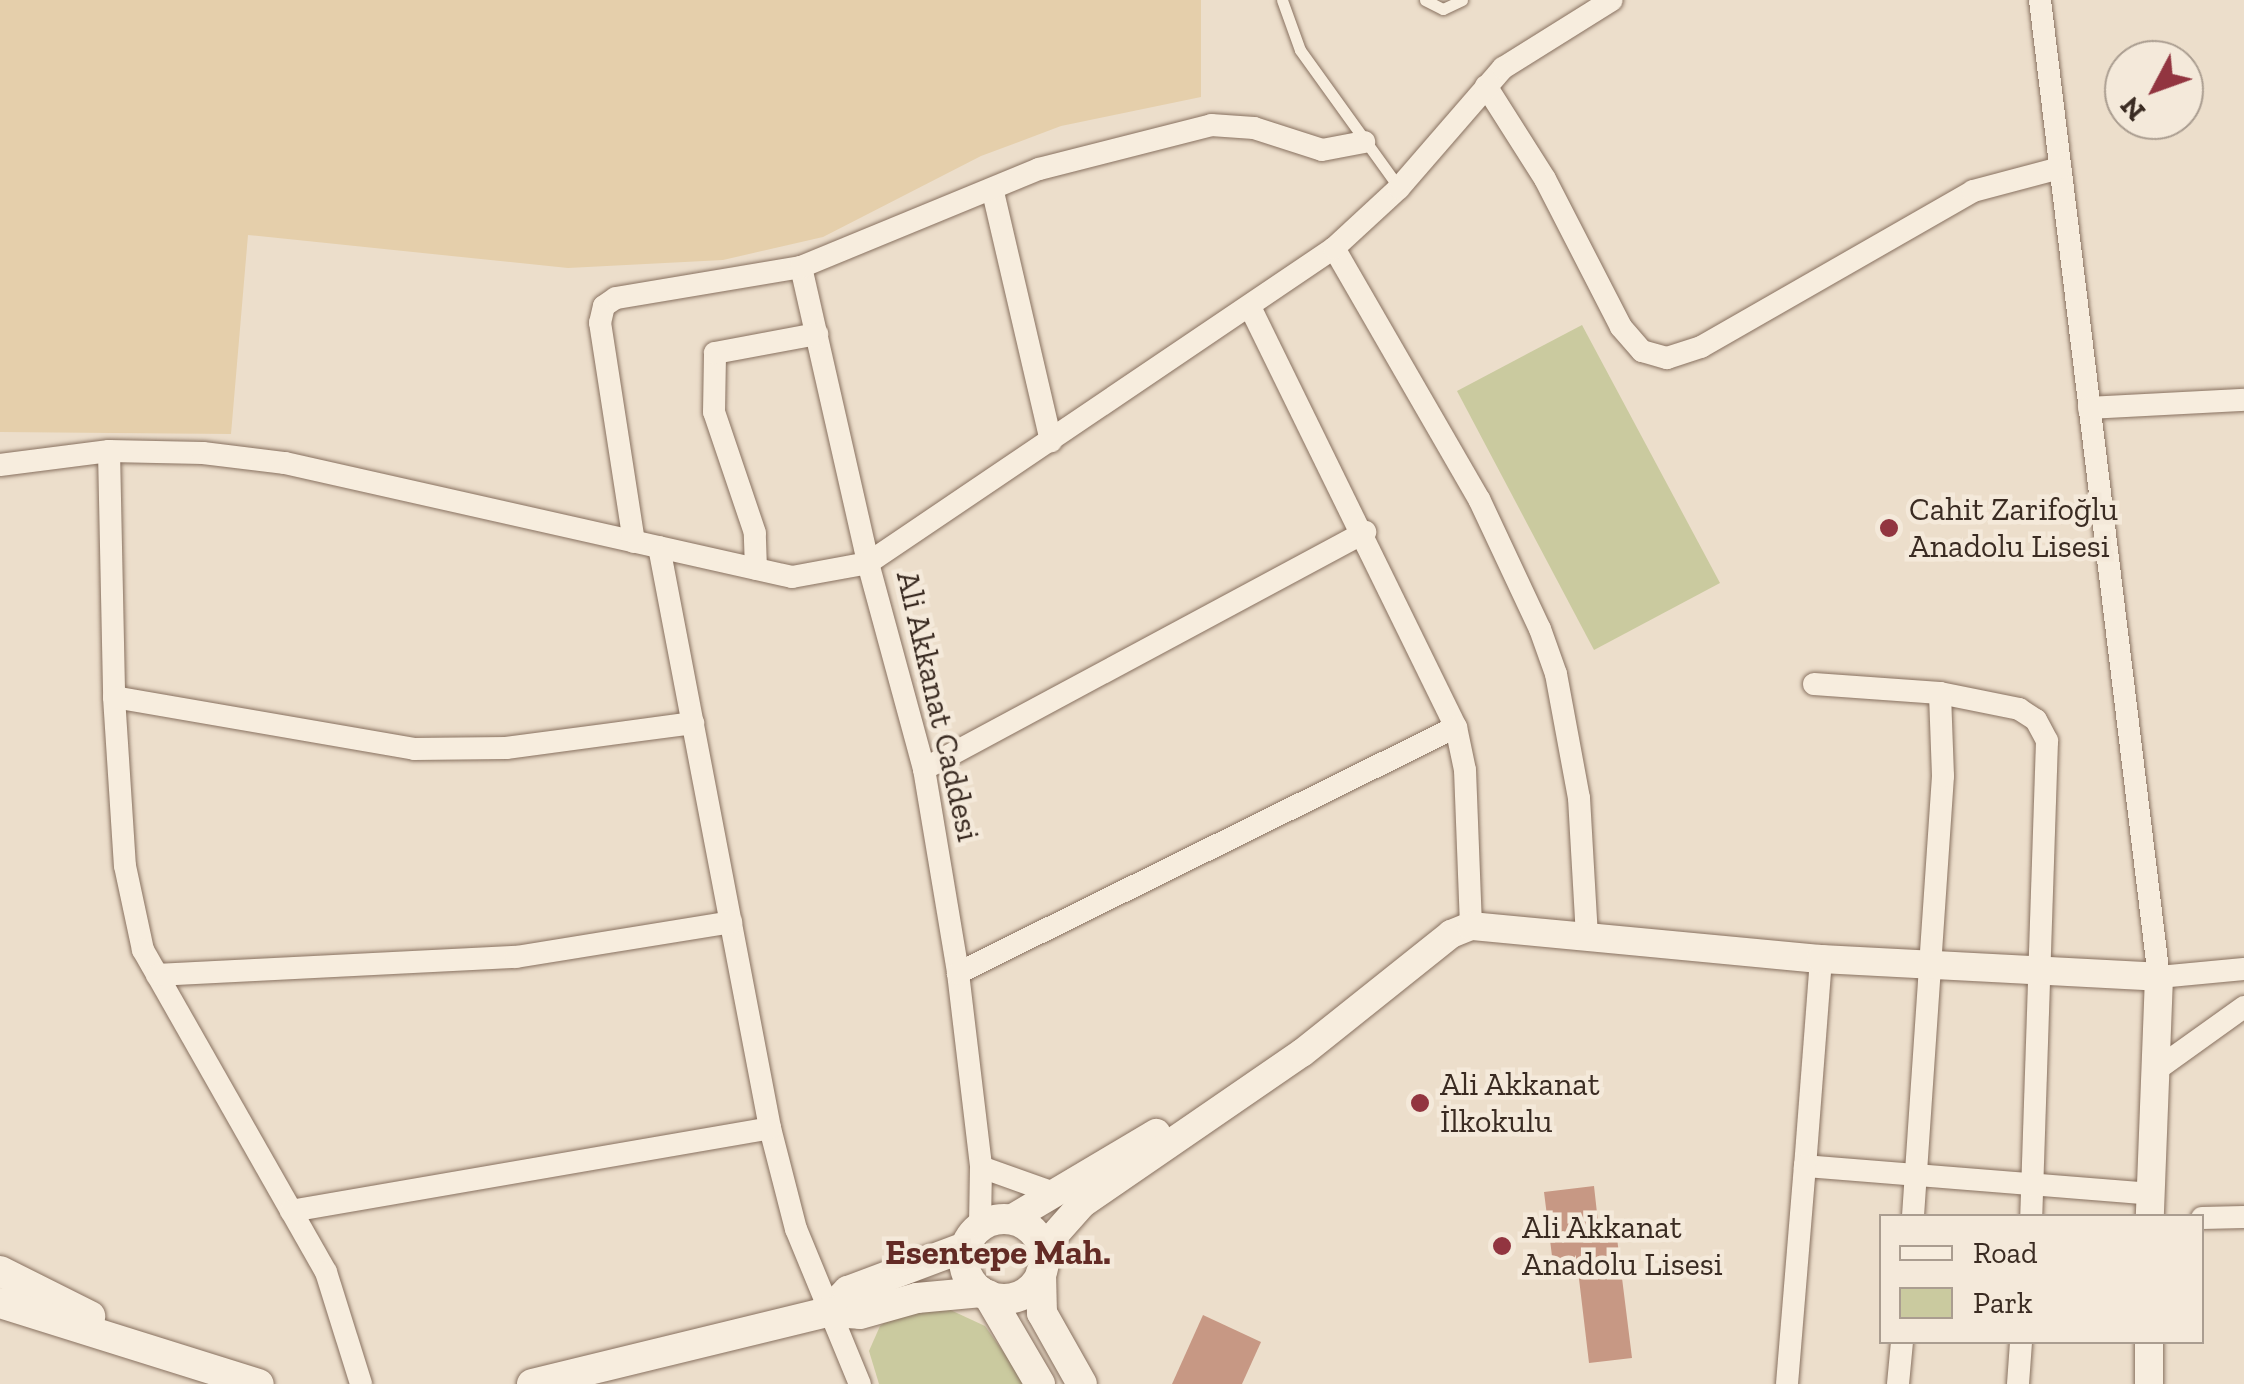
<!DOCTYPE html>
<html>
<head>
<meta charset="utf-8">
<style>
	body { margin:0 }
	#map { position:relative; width:2244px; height:1384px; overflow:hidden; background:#ecdecb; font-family:"Zilla Slab",serif }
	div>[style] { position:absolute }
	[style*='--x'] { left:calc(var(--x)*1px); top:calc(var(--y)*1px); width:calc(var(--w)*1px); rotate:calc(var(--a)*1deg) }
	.green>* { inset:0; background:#caca9f }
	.sand>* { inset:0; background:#e5cfab }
	.building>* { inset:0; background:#c79884 }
	.roads { filter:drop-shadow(0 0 2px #887160) drop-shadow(0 0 2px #887160) }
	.service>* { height:11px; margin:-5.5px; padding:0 5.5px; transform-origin:5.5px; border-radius:5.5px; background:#f7edde }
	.minor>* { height:22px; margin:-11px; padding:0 11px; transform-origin:11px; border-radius:11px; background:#f7edde }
	.tertiary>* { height:28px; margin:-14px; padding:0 14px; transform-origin:14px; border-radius:14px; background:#f7edde }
	.secondary>* { height:30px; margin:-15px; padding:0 15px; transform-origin:15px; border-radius:15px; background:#f7edde }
	.secondary>.ring { margin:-15px; padding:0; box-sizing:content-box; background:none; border:30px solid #f7edde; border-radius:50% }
	.dots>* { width:28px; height:28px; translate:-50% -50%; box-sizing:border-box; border:5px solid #f4e9da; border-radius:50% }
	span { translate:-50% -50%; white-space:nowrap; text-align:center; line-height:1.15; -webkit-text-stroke:9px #f4e9da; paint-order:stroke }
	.poi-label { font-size:32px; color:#3a2b22 }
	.left { translate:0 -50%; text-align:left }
	.street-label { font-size:32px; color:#3a2b22 }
	.neighbourhood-label { font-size:35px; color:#632b25; font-weight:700 }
	.legend { position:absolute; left:1879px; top:1214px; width:325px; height:130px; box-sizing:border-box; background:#f4e9da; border:2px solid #aa9d90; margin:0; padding:12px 18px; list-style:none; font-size:30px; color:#3a2b22 }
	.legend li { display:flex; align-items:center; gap:20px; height:50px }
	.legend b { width:50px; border:2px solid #aa9d90 }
	.north { position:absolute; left:2104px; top:40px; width:100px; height:100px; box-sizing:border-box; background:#f4e9da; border:2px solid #aa9d90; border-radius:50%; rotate:229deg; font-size:28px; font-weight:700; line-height:40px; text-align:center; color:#3a2b22 }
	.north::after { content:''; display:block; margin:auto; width:35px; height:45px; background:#923540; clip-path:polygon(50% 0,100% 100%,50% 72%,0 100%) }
</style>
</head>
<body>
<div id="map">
	<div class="green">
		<div style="clip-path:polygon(1582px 325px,1720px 583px,1594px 650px,1457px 391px)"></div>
		<div style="clip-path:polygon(944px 1307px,985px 1326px,1026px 1384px,879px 1384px,869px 1351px,880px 1326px,899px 1313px)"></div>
	</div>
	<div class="sand">
		<div style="clip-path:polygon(0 0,1201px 0,1201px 97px,1061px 126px,981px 156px,823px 237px,723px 260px,568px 268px,248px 235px,231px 434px,0 432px)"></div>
	</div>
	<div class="building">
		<div style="clip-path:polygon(1594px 1186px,1600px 1240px,1617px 1238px,1632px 1358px,1589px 1363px,1577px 1262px,1553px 1264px,1544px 1192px)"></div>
		<div style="clip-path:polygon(1203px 1315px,1261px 1342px,1242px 1384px,1172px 1384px)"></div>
	</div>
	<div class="roads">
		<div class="service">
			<div style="--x:1282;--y:0;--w:53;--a:70.2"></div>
			<div style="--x:1300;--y:50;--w:170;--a:54.3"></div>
			<div style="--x:1425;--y:0;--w:20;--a:27"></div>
			<div style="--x:1443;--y:9;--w:21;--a:-25"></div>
		</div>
		<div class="minor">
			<div style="--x:2040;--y:0;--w:984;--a:83.06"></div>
			<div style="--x:2159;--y:977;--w:85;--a:-5.4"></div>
			<div style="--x:1486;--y:86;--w:110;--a:57.6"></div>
			<div style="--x:1545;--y:179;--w:166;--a:62.8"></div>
			<div style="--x:1621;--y:327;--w:32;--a:49"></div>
			<div style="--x:1642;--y:351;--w:26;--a:16"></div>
			<div style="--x:1667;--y:358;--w:36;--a:-18"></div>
			<div style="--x:1701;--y:347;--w:314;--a:-29.8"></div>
			<div style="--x:1973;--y:191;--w:90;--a:-14.8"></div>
			<div style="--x:993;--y:192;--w:256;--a:76.9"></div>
			<div style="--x:1334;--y:248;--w:290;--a:60"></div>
			<div style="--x:1479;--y:499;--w:144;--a:64.9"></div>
			<div style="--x:1540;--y:629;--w:48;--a:70.4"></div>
			<div style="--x:1556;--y:674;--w:126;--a:79.5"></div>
			<div style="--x:1579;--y:798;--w:139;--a:86.7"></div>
			<div style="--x:801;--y:267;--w:303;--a:77.2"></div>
			<div style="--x:868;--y:563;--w:213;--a:74.8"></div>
			<div style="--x:924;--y:769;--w:207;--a:80.5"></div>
			<div style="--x:958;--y:973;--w:195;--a:83.2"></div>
			<div style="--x:981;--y:1167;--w:59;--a:91"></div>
			<div style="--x:1251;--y:309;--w:466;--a:63.9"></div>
			<div style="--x:1456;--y:727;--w:44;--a:78.2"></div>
			<div style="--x:1465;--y:770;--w:156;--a:87.8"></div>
			<div style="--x:2089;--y:408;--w:155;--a:-3"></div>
			<div style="--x:109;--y:451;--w:246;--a:88.8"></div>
			<div style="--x:114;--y:697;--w:169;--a:86.3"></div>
			<div style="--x:125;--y:866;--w:86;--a:77.9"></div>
			<div style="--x:143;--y:950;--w:370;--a:60.4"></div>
			<div style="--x:326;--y:1272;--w:117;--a:72.6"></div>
			<div style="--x:0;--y:465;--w:110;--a:-7.3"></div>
			<div style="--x:109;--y:451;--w:94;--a:1.2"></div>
			<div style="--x:203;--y:453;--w:83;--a:7"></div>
			<div style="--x:285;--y:463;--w:520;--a:12.67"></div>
			<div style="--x:792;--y:577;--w:77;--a:-10.4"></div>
			<div style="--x:868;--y:563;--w:562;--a:-34.06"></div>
			<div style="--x:1334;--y:248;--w:88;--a:-42.7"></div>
			<div style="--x:1399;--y:188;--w:159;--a:-49.1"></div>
			<div style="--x:1503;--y:68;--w:128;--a:-32"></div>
			<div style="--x:634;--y:542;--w:222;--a:-98.8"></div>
			<div style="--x:600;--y:323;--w:17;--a:-77"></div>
			<div style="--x:604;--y:306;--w:14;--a:-34"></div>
			<div style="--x:616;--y:298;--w:188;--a:-9.5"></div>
			<div style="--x:801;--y:267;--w:257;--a:-22.4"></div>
			<div style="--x:1039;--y:169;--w:178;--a:-14.3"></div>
			<div style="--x:1211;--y:125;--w:43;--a:4"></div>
			<div style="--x:1254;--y:128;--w:71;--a:17.9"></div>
			<div style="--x:1322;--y:150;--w:43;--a:-10.8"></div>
			<div style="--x:659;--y:547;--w:592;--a:79.18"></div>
			<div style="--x:770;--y:1128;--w:104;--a:75.6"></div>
			<div style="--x:796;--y:1229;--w:168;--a:67.6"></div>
			<div style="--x:756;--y:569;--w:36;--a:-92"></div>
			<div style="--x:755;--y:533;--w:128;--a:-108.7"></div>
			<div style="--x:714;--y:412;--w:59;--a:-89"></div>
			<div style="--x:715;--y:353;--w:104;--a:-10.6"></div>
			<div style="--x:1814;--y:684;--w:126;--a:4.1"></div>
			<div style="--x:1940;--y:693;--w:81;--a:11.4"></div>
			<div style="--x:2019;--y:709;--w:20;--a:33"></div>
			<div style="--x:2036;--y:720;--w:24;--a:62"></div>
			<div style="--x:2047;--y:741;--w:475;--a:91.9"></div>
			<div style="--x:114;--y:697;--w:304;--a:9.8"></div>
			<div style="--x:414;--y:749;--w:92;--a:-0.6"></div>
			<div style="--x:506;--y:748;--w:189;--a:-7.6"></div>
			<div style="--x:924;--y:769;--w:501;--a:-28.25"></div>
			<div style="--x:1821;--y:959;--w:208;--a:94.4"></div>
			<div style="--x:1805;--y:1166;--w:346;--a:4.6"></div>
			<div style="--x:958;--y:973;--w:555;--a:-26.29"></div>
			<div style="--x:157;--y:975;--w:359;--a:-2.9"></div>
			<div style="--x:516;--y:957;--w:218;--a:-9.2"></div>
			<div style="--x:2156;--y:1070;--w:108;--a:-35.6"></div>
			<div style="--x:981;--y:1167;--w:74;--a:19.7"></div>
			<div style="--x:291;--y:1211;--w:486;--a:-9.8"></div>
			<div style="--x:1913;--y:1216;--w:441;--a:-86.1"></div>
			<div style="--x:1943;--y:776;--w:83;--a:-92.1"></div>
			<div style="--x:2202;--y:1218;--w:42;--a:-1.4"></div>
			<div style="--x:1787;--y:1384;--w:219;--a:-85.3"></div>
			<div style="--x:1898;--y:1384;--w:42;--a:-84.6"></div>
			<div style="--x:2018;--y:1384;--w:42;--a:-85.9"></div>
		</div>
		<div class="tertiary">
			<div style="--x:1011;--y:1219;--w:169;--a:-30.7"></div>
			<div style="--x:1043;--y:1248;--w:59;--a:-48.4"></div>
			<div style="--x:1082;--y:1204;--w:267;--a:-34.5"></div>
			<div style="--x:1302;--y:1053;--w:191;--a:-38.6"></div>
			<div style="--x:1451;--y:934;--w:22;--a:-22"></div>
			<div style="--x:1471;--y:926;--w:352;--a:5.4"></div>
			<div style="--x:1821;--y:959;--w:338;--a:3"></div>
			<div style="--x:2159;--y:977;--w:239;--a:92.2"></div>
			<div style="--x:2149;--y:1384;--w:42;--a:-90"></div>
		</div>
		<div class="secondary">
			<div class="ring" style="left:964px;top:1219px;width:50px;height:50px"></div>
			<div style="--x:0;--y:1271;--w:101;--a:26.6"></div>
			<div style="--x:1041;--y:1273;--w:40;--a:88.6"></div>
			<div style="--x:1042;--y:1313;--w:81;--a:60.6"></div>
			<div style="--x:988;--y:1295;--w:103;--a:59.7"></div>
			<div style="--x:0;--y:1303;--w:271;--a:17.4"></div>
			<div style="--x:827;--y:1312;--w:30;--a:-45"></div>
			<div style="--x:848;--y:1291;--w:125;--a:-20.6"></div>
			<div style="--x:532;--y:1384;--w:304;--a:-13.7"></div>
			<div style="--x:827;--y:1312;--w:33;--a:3"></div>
			<div style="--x:860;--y:1314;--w:59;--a:-15.7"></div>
			<div style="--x:917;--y:1298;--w:65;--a:-5.3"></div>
		</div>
	</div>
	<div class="dots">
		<div style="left:1889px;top:528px;background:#923540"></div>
		<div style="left:1420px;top:1103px;background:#923540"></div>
		<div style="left:1502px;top:1246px;background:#923540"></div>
	</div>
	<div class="poi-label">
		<span class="left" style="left:1909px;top:528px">Cahit Zarifoğlu<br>Anadolu Lisesi</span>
		<span class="left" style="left:1440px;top:1103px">Ali Akkanat<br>İlkokulu</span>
		<span class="left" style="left:1522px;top:1246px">Ali Akkanat<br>Anadolu Lisesi</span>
	</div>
	<div class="street-label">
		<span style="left:938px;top:706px;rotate:77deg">Ali Akkanat Caddesi</span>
	</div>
	<div class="neighbourhood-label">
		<span style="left:998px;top:1252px">Esentepe Mah.</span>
	</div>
	<ul class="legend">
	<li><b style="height:12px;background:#f7edde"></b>Road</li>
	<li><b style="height:28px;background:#caca9f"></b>Park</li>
	</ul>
	<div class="north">N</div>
</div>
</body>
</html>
